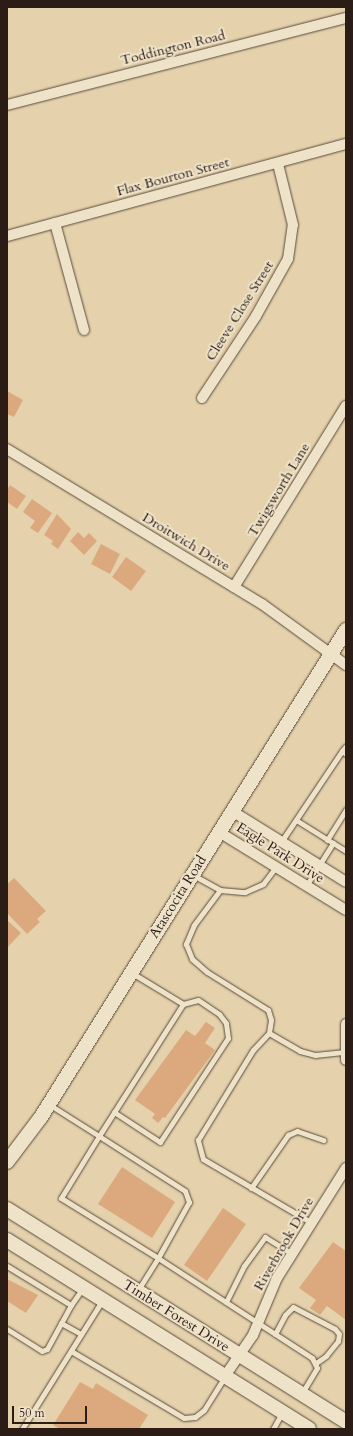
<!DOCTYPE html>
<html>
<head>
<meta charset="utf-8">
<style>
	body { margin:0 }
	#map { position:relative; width:353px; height:1436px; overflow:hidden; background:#e5d2ac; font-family:Cardo,serif }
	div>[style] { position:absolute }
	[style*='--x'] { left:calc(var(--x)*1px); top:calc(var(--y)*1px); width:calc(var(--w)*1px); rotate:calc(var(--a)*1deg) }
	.building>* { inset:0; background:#dca97f }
	.roads { filter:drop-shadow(0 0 1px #5a4a3c) drop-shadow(0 0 1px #5a4a3c) }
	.lane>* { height:5px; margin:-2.5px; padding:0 2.5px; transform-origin:2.5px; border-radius:2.5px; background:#eee2c9 }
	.street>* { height:10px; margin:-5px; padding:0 5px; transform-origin:5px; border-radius:5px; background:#eee2c9 }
	.secondary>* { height:14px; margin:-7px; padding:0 7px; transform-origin:7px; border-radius:7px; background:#eee2c9 }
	span { translate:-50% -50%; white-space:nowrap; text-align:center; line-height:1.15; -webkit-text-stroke:4px #eee2c9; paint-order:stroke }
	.street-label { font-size:14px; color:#2b1c16 }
	.frame { position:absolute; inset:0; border:8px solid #2b1c16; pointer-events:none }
	.scale { position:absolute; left:12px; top:1406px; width:75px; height:18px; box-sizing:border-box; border:2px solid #2b1c16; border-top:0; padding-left:5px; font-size:12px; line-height:14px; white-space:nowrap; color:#2b1c16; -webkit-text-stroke:3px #eee2c9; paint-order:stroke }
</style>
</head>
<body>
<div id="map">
	<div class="building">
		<div style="clip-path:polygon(7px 391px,23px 400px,14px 417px,7px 414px)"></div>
		<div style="clip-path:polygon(10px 485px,26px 496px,17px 509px,7px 502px,7px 490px)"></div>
		<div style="clip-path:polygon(32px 499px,52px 513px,38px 533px,30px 528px,35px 521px,23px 512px)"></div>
		<div style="clip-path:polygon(57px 514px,71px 529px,58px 549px,51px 544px,53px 541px,44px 535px)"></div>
		<div style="clip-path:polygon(78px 532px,84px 538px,89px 533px,97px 541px,84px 555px,70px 541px)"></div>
		<div style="clip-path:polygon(101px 544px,120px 554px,110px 574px,91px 564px)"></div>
		<div style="clip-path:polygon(126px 557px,146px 571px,131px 591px,112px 577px)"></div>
		<div style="clip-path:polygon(14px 878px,46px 911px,37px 919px,40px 922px,27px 934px,7px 913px,7px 884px)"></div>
		<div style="clip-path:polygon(7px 920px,21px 933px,7px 948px)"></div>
		<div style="clip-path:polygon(206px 1022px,215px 1028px,205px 1043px,215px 1050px,165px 1118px,163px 1117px,158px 1123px,152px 1118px,155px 1114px,135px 1100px,186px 1030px,195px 1036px)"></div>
		<div style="clip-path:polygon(122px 1167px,175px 1202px,152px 1238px,98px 1204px)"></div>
		<div style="clip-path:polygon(223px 1208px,246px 1224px,207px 1281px,184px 1265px)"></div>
		<div style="clip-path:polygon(333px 1242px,346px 1251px,346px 1320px,327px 1306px,320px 1315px,310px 1308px,316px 1300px,299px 1288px)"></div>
		<div style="clip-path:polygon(7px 1279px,38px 1295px,26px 1313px,7px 1301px)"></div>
		<div style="clip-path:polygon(80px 1382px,93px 1389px,96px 1383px,148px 1415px,139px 1429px,60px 1429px,53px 1425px)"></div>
	</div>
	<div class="roads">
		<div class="lane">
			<div style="--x:342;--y:751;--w:6;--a:-51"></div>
			<div style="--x:296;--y:820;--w:44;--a:31.9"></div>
			<div style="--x:327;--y:840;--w:36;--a:-58"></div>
			<div style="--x:281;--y:842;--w:110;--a:-56.2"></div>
			<div style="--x:342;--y:751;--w:5;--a:37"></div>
			<div style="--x:193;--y:875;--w:31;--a:29"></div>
			<div style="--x:220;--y:890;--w:25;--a:5"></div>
			<div style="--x:245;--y:892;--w:20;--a:-24"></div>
			<div style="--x:263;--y:884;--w:21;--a:-53"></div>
			<div style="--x:306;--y:886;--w:51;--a:-57.9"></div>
			<div style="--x:333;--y:843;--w:15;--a:32"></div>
			<div style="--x:220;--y:890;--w:44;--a:126.6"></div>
			<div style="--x:194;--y:925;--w:21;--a:113"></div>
			<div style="--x:186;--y:944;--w:16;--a:68"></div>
			<div style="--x:192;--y:959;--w:20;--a:41"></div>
			<div style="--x:207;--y:972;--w:72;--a:31.9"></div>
			<div style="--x:268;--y:1010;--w:10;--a:73"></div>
			<div style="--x:271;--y:1020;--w:13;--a:99"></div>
			<div style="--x:132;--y:973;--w:60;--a:31.3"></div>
			<div style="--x:183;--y:1004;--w:156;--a:122.5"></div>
			<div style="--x:99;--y:1136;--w:102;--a:32.6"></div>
			<div style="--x:185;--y:1191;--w:12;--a:70"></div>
			<div style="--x:189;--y:1202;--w:64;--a:119"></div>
			<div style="--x:158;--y:1258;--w:184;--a:33"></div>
			<div style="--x:312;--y:1358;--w:11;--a:63"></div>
			<div style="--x:317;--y:1368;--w:29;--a:121"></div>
			<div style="--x:50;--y:1105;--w:58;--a:32.3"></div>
			<div style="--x:99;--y:1136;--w:73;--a:121.5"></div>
			<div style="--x:61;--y:1198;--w:114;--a:31.7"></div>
			<div style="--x:158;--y:1258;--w:38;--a:122"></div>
			<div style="--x:114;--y:1112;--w:55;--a:33.1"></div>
			<div style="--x:160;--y:1142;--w:124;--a:-56.8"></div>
			<div style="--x:228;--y:1038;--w:15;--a:-98"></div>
			<div style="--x:226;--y:1023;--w:11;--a:-128"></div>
			<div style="--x:219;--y:1014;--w:25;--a:-146"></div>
			<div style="--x:198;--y:1000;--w:16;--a:165"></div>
			<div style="--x:251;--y:1188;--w:65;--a:-55.1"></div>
			<div style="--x:288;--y:1135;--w:10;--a:-24"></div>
			<div style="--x:297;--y:1131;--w:28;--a:19"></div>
			<div style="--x:312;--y:1223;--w:126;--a:-149.6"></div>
			<div style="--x:203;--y:1159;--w:20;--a:-105"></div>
			<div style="--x:198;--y:1140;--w:105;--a:-58.6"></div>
			<div style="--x:253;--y:1050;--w:23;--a:-47"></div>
			<div style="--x:269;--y:1033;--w:36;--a:30"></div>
			<div style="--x:300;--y:1051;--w:16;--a:15"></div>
			<div style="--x:315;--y:1055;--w:30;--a:-6"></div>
			<div style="--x:7;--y:1266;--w:75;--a:31.4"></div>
			<div style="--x:71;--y:1305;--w:19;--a:-55"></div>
			<div style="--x:226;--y:1302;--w:40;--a:-63.4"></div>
			<div style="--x:244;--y:1266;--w:36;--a:-54"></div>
			<div style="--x:265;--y:1237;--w:32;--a:32"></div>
			<div style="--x:61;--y:1323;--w:23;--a:29"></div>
			<div style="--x:7;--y:1329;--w:41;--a:32.2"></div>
			<div style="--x:42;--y:1351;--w:5;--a:-22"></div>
			<div style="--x:47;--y:1349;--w:50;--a:-61.4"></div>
			<div style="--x:275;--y:1334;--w:21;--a:-62"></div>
			<div style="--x:285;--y:1315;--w:11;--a:-45"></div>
			<div style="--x:293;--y:1307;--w:47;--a:27.6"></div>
			<div style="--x:335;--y:1329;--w:6;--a:51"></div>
			<div style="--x:339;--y:1334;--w:7;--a:98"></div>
			<div style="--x:338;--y:1341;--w:19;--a:129"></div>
			<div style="--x:326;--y:1356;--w:12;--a:145"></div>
			<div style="--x:71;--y:1351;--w:131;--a:30.7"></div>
			<div style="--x:184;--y:1418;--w:11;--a:-5"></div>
			<div style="--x:195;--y:1417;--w:11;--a:-38"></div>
			<div style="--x:204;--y:1410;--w:39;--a:-58"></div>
			<div style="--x:22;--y:1429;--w:151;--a:-58"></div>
			<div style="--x:273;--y:1429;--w:18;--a:-61"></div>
		</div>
		<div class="street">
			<div style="--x:7;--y:105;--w:350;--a:-14.4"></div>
			<div style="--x:55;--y:223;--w:111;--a:74.8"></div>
			<div style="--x:7;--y:236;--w:351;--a:-15.2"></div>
			<div style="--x:202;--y:398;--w:98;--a:-56.6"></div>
			<div style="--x:256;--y:316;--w:65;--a:-60.7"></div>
			<div style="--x:288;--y:259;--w:34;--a:-82"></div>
			<div style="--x:293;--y:225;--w:63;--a:-103.8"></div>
			<div style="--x:7;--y:449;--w:298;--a:31.3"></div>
			<div style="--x:262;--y:604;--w:104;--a:36"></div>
			<div style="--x:234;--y:587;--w:213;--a:-58.3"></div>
			<div style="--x:232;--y:811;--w:134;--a:31.9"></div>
			<div style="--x:219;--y:832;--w:149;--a:31.6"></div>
			<div style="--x:346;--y:1024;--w:36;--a:90"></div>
			<div style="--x:225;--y:1376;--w:50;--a:-55.7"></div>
			<div style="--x:253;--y:1335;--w:62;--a:-67.2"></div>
			<div style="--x:277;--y:1278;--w:130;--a:-57.9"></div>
		</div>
		<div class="secondary">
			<div style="--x:7;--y:1162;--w:56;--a:-52.9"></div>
			<div style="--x:41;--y:1117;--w:575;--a:-57.94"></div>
			<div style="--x:7;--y:1209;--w:400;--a:32.1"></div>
			<div style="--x:7;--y:1240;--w:356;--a:32"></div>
		</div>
	</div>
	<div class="street-label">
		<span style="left:173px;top:48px;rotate:-14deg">Toddington Road</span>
		<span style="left:173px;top:177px;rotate:-15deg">Flax Bourton Street</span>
		<span style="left:240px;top:311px;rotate:-58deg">Cleeve Close Street</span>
		<span style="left:279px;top:490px;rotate:-59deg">Twigsworth Lane</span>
		<span style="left:186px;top:542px;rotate:31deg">Droitwich Drive</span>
		<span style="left:280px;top:853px;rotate:32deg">Eagle Park Drive</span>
		<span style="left:178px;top:897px;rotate:-58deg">Atascocita Road</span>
		<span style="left:284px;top:1244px;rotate:-60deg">Riverbrook Drive</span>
		<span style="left:176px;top:1316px;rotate:32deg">Timber Forest Drive</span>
	</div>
	<div class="frame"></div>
	<div class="scale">50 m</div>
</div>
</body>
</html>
